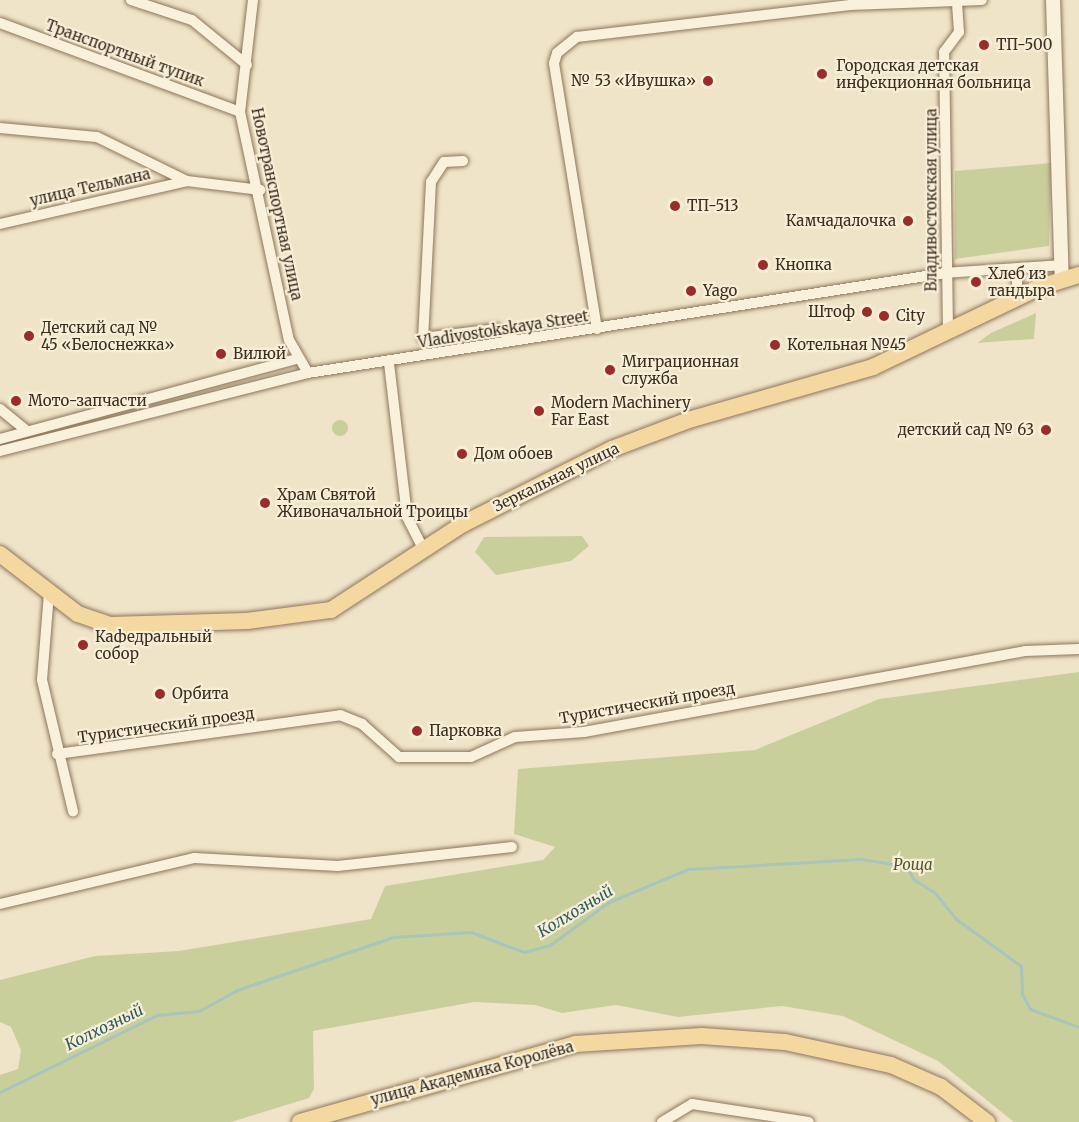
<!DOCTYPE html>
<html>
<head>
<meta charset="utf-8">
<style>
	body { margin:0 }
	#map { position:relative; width:1079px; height:1122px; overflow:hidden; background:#f0e4c8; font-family:Merriweather,serif }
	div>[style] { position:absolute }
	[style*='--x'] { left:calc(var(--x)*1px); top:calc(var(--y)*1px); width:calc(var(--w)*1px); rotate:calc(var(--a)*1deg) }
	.green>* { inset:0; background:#c9cf9b }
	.round { border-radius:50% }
	.stream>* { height:3px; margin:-1.5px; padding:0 1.5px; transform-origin:1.5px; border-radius:1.5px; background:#a9c4bc }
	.roads { filter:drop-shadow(0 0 2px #8d765c) drop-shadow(0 0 2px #8d765c) }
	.minor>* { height:10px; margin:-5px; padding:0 5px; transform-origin:5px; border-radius:5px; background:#faf1dc }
	.tertiary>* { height:14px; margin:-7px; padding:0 7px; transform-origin:7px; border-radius:7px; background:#faf1dc }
	.primary>* { height:16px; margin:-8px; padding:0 8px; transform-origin:8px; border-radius:8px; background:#f3d9a0 }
	.dots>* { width:16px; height:16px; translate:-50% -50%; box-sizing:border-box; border:3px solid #f7eed8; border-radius:50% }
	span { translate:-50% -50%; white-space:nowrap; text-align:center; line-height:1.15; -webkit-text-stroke:4.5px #f7eed8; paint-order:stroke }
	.poi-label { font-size:15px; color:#3d2e20 }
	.left { translate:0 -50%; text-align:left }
	.right { translate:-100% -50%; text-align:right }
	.street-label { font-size:15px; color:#3d2e20 }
	.park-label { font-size:15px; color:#4d5a26; font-style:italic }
	.water-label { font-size:16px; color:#2f5d5a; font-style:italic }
</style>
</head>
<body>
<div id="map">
	<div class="green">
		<div style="clip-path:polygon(1051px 163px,1049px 246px,955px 259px,955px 171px)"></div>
		<div style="clip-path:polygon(1036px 313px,1034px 339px,977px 343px,991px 333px)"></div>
		<div class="round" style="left:332px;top:420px;width:16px;height:16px"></div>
		<div style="clip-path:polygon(582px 536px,589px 546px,571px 561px,496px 575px,475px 552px,484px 537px)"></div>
		<div style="clip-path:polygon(1079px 672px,1079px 1122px,1014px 1122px,938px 1061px,843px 1016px,782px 1006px,678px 1017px,616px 1005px,562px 1013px,535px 1005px,474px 1002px,313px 1031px,314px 1089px,309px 1098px,231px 1122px,0 1122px,0 1075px,18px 1069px,21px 1050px,11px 1027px,0 1022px,0 980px,95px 956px,179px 951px,371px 919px,385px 886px,543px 860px,555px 847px,514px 834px,518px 769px,755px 750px,879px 699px)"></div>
	</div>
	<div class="stream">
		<div style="--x:0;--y:1092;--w:175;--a:-26.1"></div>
		<div style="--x:157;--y:1015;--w:42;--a:-5.4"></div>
		<div style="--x:199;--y:1011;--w:43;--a:-28.9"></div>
		<div style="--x:237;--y:990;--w:166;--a:-18.7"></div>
		<div style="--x:394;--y:937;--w:77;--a:-3.7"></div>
		<div style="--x:471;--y:932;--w:57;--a:20.7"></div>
		<div style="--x:524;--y:952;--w:27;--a:-15"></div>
		<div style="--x:550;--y:945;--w:73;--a:-36.1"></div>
		<div style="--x:609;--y:902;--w:86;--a:-22.7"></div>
		<div style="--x:688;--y:869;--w:173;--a:-3.3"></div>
		<div style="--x:861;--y:859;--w:47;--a:8.7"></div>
		<div style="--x:907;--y:866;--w:14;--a:65"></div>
		<div style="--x:913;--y:879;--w:26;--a:32"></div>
		<div style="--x:935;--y:893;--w:33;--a:51"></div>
		<div style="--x:956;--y:919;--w:80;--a:35.9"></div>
		<div style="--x:1021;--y:966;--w:28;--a:88"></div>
		<div style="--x:1022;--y:994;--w:17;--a:62"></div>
		<div style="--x:1030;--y:1009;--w:52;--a:20.2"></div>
	</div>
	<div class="roads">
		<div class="minor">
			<div style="--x:131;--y:0;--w:64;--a:18.2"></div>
			<div style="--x:192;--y:20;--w:71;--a:39.3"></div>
			<div style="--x:253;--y:0;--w:113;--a:96.6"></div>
			<div style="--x:240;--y:112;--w:233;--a:77.9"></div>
			<div style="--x:289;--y:340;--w:38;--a:60"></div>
			<div style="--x:0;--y:23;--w:256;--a:20.3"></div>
			<div style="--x:0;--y:128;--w:97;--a:5.3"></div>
			<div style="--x:97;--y:137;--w:100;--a:26.1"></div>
			<div style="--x:187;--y:181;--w:74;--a:7"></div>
			<div style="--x:463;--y:161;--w:19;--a:177"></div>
			<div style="--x:444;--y:162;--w:24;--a:123"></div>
			<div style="--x:431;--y:182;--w:156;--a:92.9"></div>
			<div style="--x:423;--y:338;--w:74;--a:-7"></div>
			<div style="--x:496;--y:329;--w:23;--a:29"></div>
			<div style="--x:0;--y:224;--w:192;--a:-12.9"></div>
			<div style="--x:1017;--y:272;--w:26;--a:90"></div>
			<div style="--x:597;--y:329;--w:269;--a:-99.2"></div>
			<div style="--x:554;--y:63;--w:10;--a:-73"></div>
			<div style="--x:557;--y:53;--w:26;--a:-39"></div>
			<div style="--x:577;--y:37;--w:275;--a:-6.7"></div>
			<div style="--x:850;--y:5;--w:132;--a:-2.2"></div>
			<div style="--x:948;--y:332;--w:280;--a:-90.8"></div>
			<div style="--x:944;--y:52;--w:25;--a:-53"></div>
			<div style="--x:959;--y:32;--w:32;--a:-94"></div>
			<div style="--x:389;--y:363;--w:155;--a:83.3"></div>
			<div style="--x:407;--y:517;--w:35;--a:63"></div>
			<div style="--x:0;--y:409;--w:35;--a:39"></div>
			<div style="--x:0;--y:439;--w:308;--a:-15.1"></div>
			<div style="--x:0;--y:451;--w:318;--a:-14.2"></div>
			<div style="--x:308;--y:373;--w:645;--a:-8.92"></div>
			<div style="--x:945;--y:273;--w:117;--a:-3.9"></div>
			<div style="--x:49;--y:593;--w:87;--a:94.6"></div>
			<div style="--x:42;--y:680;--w:135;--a:76.7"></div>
			<div style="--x:57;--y:754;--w:286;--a:-7.8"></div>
			<div style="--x:340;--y:715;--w:24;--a:22"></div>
			<div style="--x:362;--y:724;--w:50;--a:41.7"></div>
			<div style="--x:399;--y:757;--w:72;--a:0"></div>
			<div style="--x:471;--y:757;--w:48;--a:-24.4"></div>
			<div style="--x:515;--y:737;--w:69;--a:-4.1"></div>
			<div style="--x:584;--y:732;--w:448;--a:-10.4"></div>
			<div style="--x:1025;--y:651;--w:54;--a:-2.1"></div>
			<div style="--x:0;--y:904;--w:200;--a:-13.3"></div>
			<div style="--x:195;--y:858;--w:143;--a:3.2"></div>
			<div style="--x:338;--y:866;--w:175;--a:-6.2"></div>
			<div style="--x:662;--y:1122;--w:35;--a:-31"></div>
			<div style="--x:692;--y:1104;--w:118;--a:8.7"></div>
		</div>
		<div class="tertiary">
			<div style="--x:1053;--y:0;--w:279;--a:88.2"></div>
		</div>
		<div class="primary">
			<div style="--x:0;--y:554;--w:98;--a:37.6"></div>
			<div style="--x:78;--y:614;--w:34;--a:19"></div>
			<div style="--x:110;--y:625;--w:137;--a:-1.7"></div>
			<div style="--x:247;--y:621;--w:85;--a:-7.5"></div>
			<div style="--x:331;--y:610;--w:158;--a:-33.1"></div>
			<div style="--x:463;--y:524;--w:167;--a:-26.7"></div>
			<div style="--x:612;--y:449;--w:85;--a:-20.6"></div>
			<div style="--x:692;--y:419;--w:188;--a:-16"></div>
			<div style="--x:873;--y:367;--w:185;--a:-25.6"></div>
			<div style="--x:1040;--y:287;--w:41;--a:-17.1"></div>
			<div style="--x:300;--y:1122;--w:286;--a:-15.8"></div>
			<div style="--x:575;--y:1044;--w:127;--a:-3.6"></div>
			<div style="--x:702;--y:1036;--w:83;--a:4.1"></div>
			<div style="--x:785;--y:1042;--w:108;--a:12.2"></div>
			<div style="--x:891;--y:1065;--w:55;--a:23.7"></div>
			<div style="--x:941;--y:1087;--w:58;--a:37.3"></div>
		</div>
	</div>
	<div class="dots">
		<div style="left:984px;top:45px;background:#9e2a2b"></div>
		<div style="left:822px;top:74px;background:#9e2a2b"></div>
		<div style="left:708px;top:81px;background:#9e2a2b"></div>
		<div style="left:675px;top:206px;background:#9e2a2b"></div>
		<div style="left:908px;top:221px;background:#9e2a2b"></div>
		<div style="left:763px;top:265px;background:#9e2a2b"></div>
		<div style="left:976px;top:282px;background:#9e2a2b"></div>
		<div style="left:691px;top:291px;background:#9e2a2b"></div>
		<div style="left:867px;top:312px;background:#9e2a2b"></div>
		<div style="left:884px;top:316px;background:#9e2a2b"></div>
		<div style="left:29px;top:336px;background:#9e2a2b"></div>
		<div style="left:775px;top:345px;background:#9e2a2b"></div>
		<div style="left:221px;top:354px;background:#9e2a2b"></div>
		<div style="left:610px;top:370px;background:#9e2a2b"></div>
		<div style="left:16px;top:401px;background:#9e2a2b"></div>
		<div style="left:539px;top:411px;background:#9e2a2b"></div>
		<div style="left:1046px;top:430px;background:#9e2a2b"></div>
		<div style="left:462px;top:454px;background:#9e2a2b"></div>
		<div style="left:265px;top:503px;background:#9e2a2b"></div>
		<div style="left:83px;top:645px;background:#9e2a2b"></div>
		<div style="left:160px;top:694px;background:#9e2a2b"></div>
		<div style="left:417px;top:731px;background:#9e2a2b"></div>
	</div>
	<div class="poi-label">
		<span class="left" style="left:996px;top:45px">ТП-500</span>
		<span class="left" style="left:836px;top:74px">Городская детская<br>инфекционная больница</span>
		<span class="right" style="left:696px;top:81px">№ 53 «Ивушка»</span>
		<span class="left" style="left:687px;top:206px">ТП-513</span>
		<span class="right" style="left:896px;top:221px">Камчадалочка</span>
		<span class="left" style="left:775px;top:265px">Кнопка</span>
		<span class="left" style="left:988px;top:282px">Хлеб из<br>тандыра</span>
		<span class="left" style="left:703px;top:291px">Yago</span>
		<span class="right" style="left:855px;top:312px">Штоф</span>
		<span class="left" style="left:896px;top:316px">City</span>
		<span class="left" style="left:41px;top:336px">Детский сад №<br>45 «Белоснежка»</span>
		<span class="left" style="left:787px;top:345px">Котельная №45</span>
		<span class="left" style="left:233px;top:354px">Вилюй</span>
		<span class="left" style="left:622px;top:370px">Миграционная<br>служба</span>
		<span class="left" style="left:28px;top:401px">Мото-запчасти</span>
		<span class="left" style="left:551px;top:411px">Modern Machinery<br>Far East</span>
		<span class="right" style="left:1034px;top:430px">детский сад № 63</span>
		<span class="left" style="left:474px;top:454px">Дом обоев</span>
		<span class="left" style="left:277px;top:503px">Храм Святой<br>Живоначальной Троицы</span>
		<span class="left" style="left:95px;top:645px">Кафедральный<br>собор</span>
		<span class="left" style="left:172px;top:694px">Орбита</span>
		<span class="left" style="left:429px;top:731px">Парковка</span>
	</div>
	<div class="street-label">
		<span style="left:125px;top:53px;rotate:20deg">Транспортный тупик</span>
		<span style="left:90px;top:187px;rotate:-13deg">улица Тельмана</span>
		<span style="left:931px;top:200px;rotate:-90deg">Владивостокская улица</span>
		<span style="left:277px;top:204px;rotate:78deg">Новотранспортная улица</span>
		<span style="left:503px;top:329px;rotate:-9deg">Vladivostokskaya Street</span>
		<span style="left:556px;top:477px;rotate:-26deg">Зеркальная улица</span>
		<span style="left:647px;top:703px;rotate:-10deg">Туристический проезд</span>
		<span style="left:166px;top:725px;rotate:-8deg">Туристический проезд</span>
		<span style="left:472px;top:1073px;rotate:-15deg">улица Академика Королёва</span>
	</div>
	<div class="park-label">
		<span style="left:913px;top:865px">Роща</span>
	</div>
	<div class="water-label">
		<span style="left:575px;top:911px;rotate:-31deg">Колхозный</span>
		<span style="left:104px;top:1027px;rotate:-26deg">Колхозный</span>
	</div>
</div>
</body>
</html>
